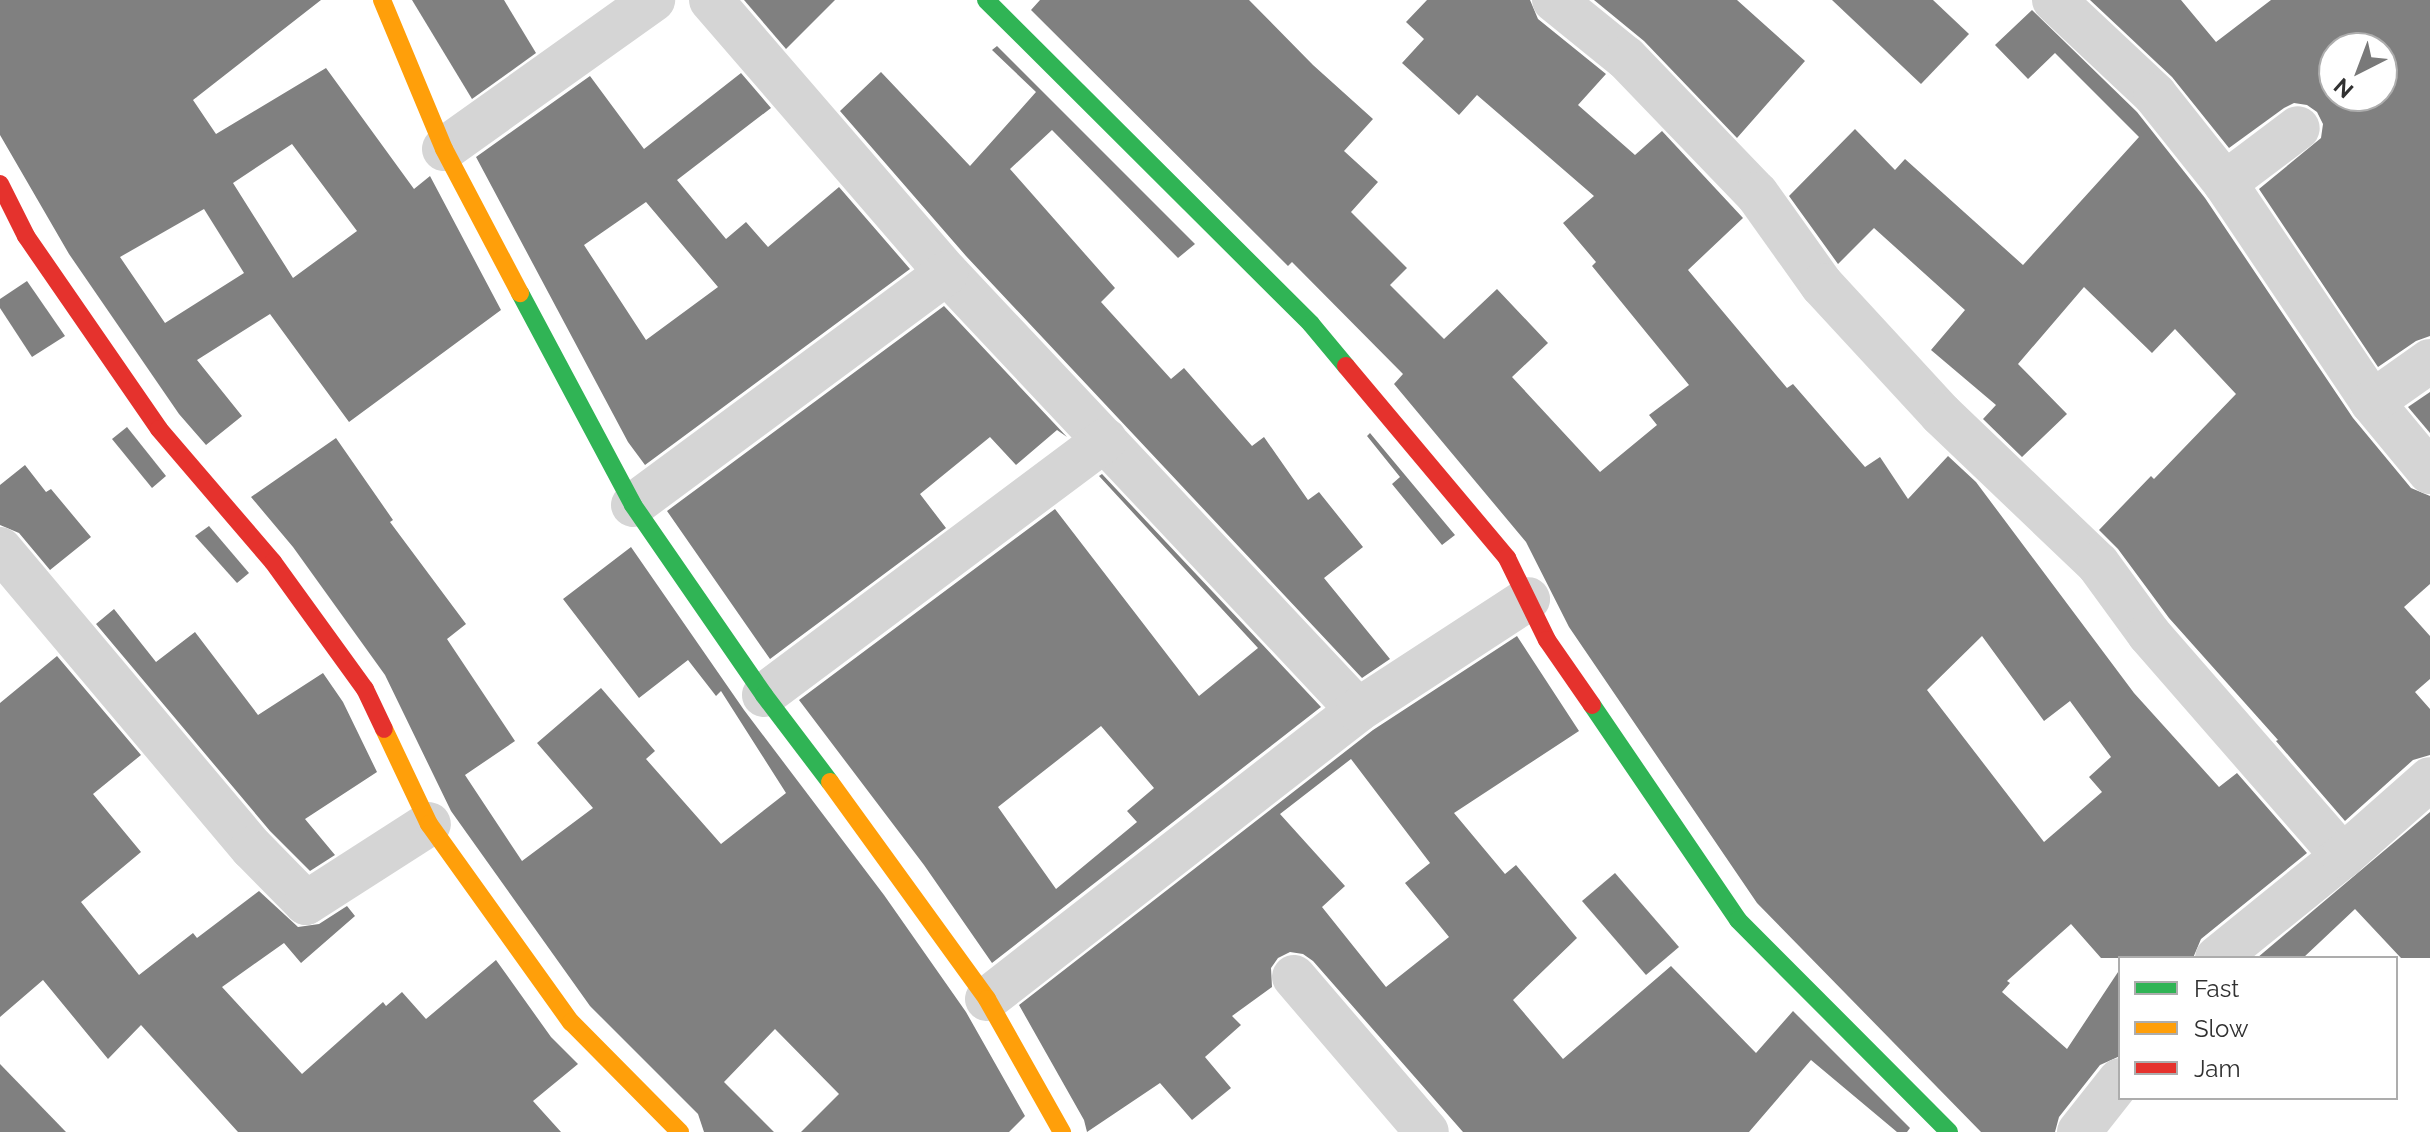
<!DOCTYPE html>
<html>
<head>
<meta charset="utf-8">
<style>
	body { margin:0 }
	#map { position:relative; width:2430px; height:1132px; overflow:hidden; background:#fff; font-family:Raleway,sans-serif }
	div>[style] { position:absolute }
	[style*='--x'] { left:calc(var(--x)*1px); top:calc(var(--y)*1px); width:calc(var(--w)*1px); rotate:calc(var(--a)*1deg) }
	.building>* { inset:0; background:#808080 }
	.street>* { height:44px; margin:-22px; padding:0 22px; transform-origin:22px; border-radius:22px; background:#d5d5d5 }
	.fast>* { height:18px; margin:-9px; padding:0 9px; transform-origin:9px; border-radius:9px; background:#30b455 }
	.slow>* { height:18px; margin:-9px; padding:0 9px; transform-origin:9px; border-radius:9px; background:#ff9f0a }
	.jam>* { height:18px; margin:-9px; padding:0 9px; transform-origin:9px; border-radius:9px; background:#e5322d }
	span { translate:-50% -50%; white-space:nowrap; text-align:center; line-height:1.15; -webkit-text-stroke:8px #fff; paint-order:stroke }
	.legend { position:absolute; left:2118px; top:956px; width:280px; height:144px; box-sizing:border-box; background:#fff; border:2px solid #adadad; margin:0; padding:10px 14px; list-style:none; font-size:24px; color:#313131 }
	.legend li { display:flex; align-items:center; gap:16px; height:40px }
	.legend b { width:40px; border:2px solid #adadad }
	.north { position:absolute; left:2318px; top:32px; width:80px; height:80px; box-sizing:border-box; background:#fff; border:2px solid #adadad; border-radius:50%; rotate:222deg; font-size:22px; font-weight:700; line-height:32px; text-align:center; color:#313131 }
	.north::after { content:''; display:block; margin:auto; width:28px; height:36px; background:#797979; clip-path:polygon(50% 0,100% 100%,50% 72%,0 100%) }
</style>
</head>
<body>
<div id="map">
	<div class="building">
		<div style="clip-path:polygon(evenodd,0 0,321px 0,193px 100px,216px 134px,326px 68px,414px 189px,430px 176px,501px 310px,349px 422px,270px 314px,197px 360px,242px 416px,206px 445px,179px 414px,69px 254px,0 135px,0 0,292px 144px,357px 231px,293px 278px,233px 183px,292px 144px,0 0,204px 209px,244px 273px,165px 323px,120px 257px,204px 209px)"></div>
		<div style="clip-path:polygon(412px 0,504px 0,536px 53px,472px 99px)"></div>
		<div style="clip-path:polygon(744px 0,835px 0,786px 49px)"></div>
		<div style="clip-path:polygon(evenodd,1040px 0,1249px 0,1313px 65px,1373px 119px,1344px 151px,1378px 182px,1351px 212px,1407px 268px,1390px 285px,1444px 339px,1497px 289px,1548px 343px,1512px 377px,1600px 472px,1657px 425px,1649px 415px,1689px 385px,1592px 266px,1596px 262px,1563px 223px,1594px 196px,1477px 95px,1459px 115px,1402px 63px,1424px 39px,1406px 22px,1427px 0,1530px 0,1538px 19px,1606px 74px,1578px 105px,1635px 155px,1662px 131px,1743px 218px,1688px 270px,1787px 388px,1793px 384px,1865px 467px,1880px 457px,1908px 499px,1948px 456px,1976px 482px,2134px 693px,2219px 787px,2237px 773px,2307px 853px,2201px 939px,2193px 958px,2101px 958px,2071px 924px,2007px 981px,2010px 983px,2002px 992px,2067px 1049px,2120px 969px,2120px 1056px,2100px 1065px,2059px 1117px,2055px 1132px,1981px 1132px,1757px 903px,1569px 627px,1526px 542px,1394px 384px,1403px 374px,1292px 262px,1288px 266px,1031px 10px,1040px 0,1982px 636px,2044px 721px,2070px 701px,2111px 757px,2089px 777px,2102px 792px,2044px 842px,1927px 690px,1982px 636px)"></div>
		<div style="clip-path:polygon(1594px 0,1737px 0,1805px 61px,1737px 138px,1644px 41px)"></div>
		<div style="clip-path:polygon(1832px 0,1933px 0,1969px 34px,1921px 84px)"></div>
		<div style="clip-path:polygon(evenodd,2090px 0,2181px 0,2216px 42px,2271px 0,2430px 0,2430px 336px,2416px 341px,2378px 367px,2259px 189px,2321px 138px,2323px 124px,2317px 112px,2307px 105px,2294px 103px,2284px 108px,2229px 148px,2172px 77px,2090px 0,2334px 48px,2382px 48px,2382px 96px,2334px 96px,2334px 48px)"></div>
		<div style="clip-path:polygon(2032px 10px,2137px 112px,2205px 198px,2353px 418px,2411px 488px,2430px 496px,2430px 584px,2404px 607px,2430px 636px,2430px 679px,2415px 692px,2430px 709px,2430px 755px,2413px 760px,2345px 821px,2276px 741px,2278px 740px,2169px 618px,2118px 549px,2099px 530px,2151px 476px,2154px 479px,2236px 394px,2175px 329px,2152px 353px,2084px 287px,2018px 364px,2067px 414px,2022px 457px,1983px 419px,1996px 405px,1931px 350px,1965px 310px,1874px 228px,1838px 264px,1789px 196px,1855px 129px,1895px 170px,1905px 159px,2023px 265px,2139px 137px,2055px 53px,2028px 79px,1995px 45px)"></div>
		<div style="clip-path:polygon(997px 46px,1195px 244px,1178px 258px,1052px 130px,1010px 169px,1115px 288px,1101px 302px,1171px 379px,1184px 368px,1252px 446px,1264px 437px,1308px 500px,1319px 492px,1363px 547px,1324px 578px,1390px 659px,1362px 678px,966px 256px,840px 111px,881px 72px,970px 166px,1036px 92px,992px 50px)"></div>
		<div style="clip-path:polygon(evenodd,741px 73px,771px 108px,677px 180px,726px 239px,746px 222px,768px 247px,839px 187px,910px 269px,645px 465px,628px 442px,476px 157px,590px 76px,644px 149px,741px 73px,646px 202px,718px 287px,646px 340px,584px 245px,646px 202px)"></div>
		<div style="clip-path:polygon(27px 281px,65px 336px,32px 357px,0 308px,0 299px)"></div>
		<div style="clip-path:polygon(944px 306px,1067px 437px,1057px 430px,1016px 465px,990px 437px,920px 494px,946px 528px,770px 659px,667px 511px)"></div>
		<div style="clip-path:polygon(2430px 392px,2430px 433px,2408px 407px)"></div>
		<div style="clip-path:polygon(127px 427px,166px 476px,152px 488px,112px 439px)"></div>
		<div style="clip-path:polygon(1370px 433px,1455px 535px,1442px 545px,1392px 484px,1400px 477px,1367px 436px)"></div>
		<div style="clip-path:polygon(336px 438px,393px 520px,390px 522px,466px 624px,447px 639px,515px 741px,465px 775px,522px 861px,593px 808px,537px 743px,601px 688px,655px 751px,646px 759px,721px 844px,786px 793px,721px 691px,716px 696px,688px 660px,639px 698px,563px 599px,631px 547px,744px 710px,884px 895px,966px 1012px,1025px 1116px,1009px 1132px,801px 1132px,839px 1094px,775px 1029px,724px 1082px,774px 1132px,704px 1132px,698px 1114px,590px 1006px,451px 811px,385px 675px,293px 547px,251px 497px)"></div>
		<div style="clip-path:polygon(25px 465px,46px 492px,51px 489px,91px 537px,50px 570px,19px 533px,0 525px,0 485px)"></div>
		<div style="clip-path:polygon(evenodd,1102px 474px,1321px 707px,992px 963px,924px 865px,799px 700px,1055px 509px,1199px 696px,1258px 648px,1099px 476px,1102px 474px,1101px 726px,1154px 788px,1127px 811px,1137px 822px,1056px 889px,998px 807px,1101px 726px)"></div>
		<div style="clip-path:polygon(209px 526px,249px 573px,237px 583px,195px 536px)"></div>
		<div style="clip-path:polygon(114px 609px,156px 662px,195px 632px,258px 715px,323px 673px,343px 702px,377px 772px,305px 819px,335px 855px,310px 871px,270px 831px,96px 624px)"></div>
		<div style="clip-path:polygon(evenodd,1517px 636px,1579px 731px,1454px 813px,1505px 874px,1516px 865px,1577px 938px,1513px 1000px,1563px 1059px,1671px 966px,1756px 1053px,1793px 1011px,1910px 1128px,1907px 1132px,1897px 1132px,1811px 1060px,1749px 1132px,1463px 1132px,1313px 961px,1303px 954px,1290px 952px,1278px 958px,1271px 968px,1272px 987px,1232px 1016px,1241px 1025px,1205px 1057px,1231px 1088px,1192px 1120px,1160px 1083px,1087px 1132px,1084px 1120px,1019px 1005px,1373px 730px,1517px 636px,1351px 759px,1430px 863px,1405px 883px,1449px 937px,1386px 987px,1322px 907px,1345px 886px,1280px 814px,1351px 759px)"></div>
		<div style="clip-path:polygon(57px 656px,141px 755px,93px 794px,141px 852px,81px 902px,139px 975px,193px 933px,197px 938px,259px 891px,298px 927px,319px 924px,347px 906px,355px 916px,301px 963px,284px 943px,222px 987px,302px 1074px,383px 1002px,386px 1006px,402px 992px,426px 1019px,496px 960px,551px 1037px,578px 1064px,533px 1101px,561px 1132px,238px 1132px,141px 1025px,108px 1059px,43px 980px,0 1017px,0 703px)"></div>
		<div style="clip-path:polygon(2430px 812px,2430px 958px,2401px 958px,2355px 909px,2303px 958px,2257px 958px)"></div>
		<div style="clip-path:polygon(1615px 873px,1679px 947px,1646px 975px,1582px 901px)"></div>
		<div style="clip-path:polygon(0 1064px,66px 1132px,0 1132px)"></div>
	</div>
	<div class="street">
		<div style="--x:711;--y:0;--w:361;--a:49.2"></div>
		<div style="--x:947;--y:273;--w:600;--a:46.76"></div>
		<div style="--x:1554;--y:0;--w:92;--a:38.9"></div>
		<div style="--x:1626;--y:58;--w:189;--a:46.1"></div>
		<div style="--x:1757;--y:194;--w:112;--a:54.5"></div>
		<div style="--x:1822;--y:285;--w:176;--a:47.3"></div>
		<div style="--x:1941;--y:414;--w:217;--a:43.7"></div>
		<div style="--x:2098;--y:564;--w:87;--a:53.9"></div>
		<div style="--x:2149;--y:634;--w:295;--a:48.9"></div>
		<div style="--x:2054;--y:0;--w:139;--a:43.2"></div>
		<div style="--x:2155;--y:95;--w:112;--a:51.5"></div>
		<div style="--x:2225;--y:183;--w:264;--a:56.1"></div>
		<div style="--x:2372;--y:402;--w:91;--a:50.4"></div>
		<div style="--x:444;--y:149;--w:257;--a:-35.5"></div>
		<div style="--x:2225;--y:183;--w:91;--a:-37"></div>
		<div style="--x:2372;--y:402;--w:71;--a:-35.3"></div>
		<div style="--x:633;--y:505;--w:390;--a:-36.5"></div>
		<div style="--x:0;--y:549;--w:391;--a:49.9"></div>
		<div style="--x:252;--y:848;--w:77;--a:45.5"></div>
		<div style="--x:306;--y:903;--w:146;--a:-32.7"></div>
		<div style="--x:764;--y:695;--w:426;--a:-36.8"></div>
		<div style="--x:2217;--y:958;--w:162;--a:-39"></div>
		<div style="--x:2343;--y:856;--w:116;--a:-41.5"></div>
		<div style="--x:1294;--y:977;--w:204;--a:49.4"></div>
		<div style="--x:987;--y:999;--w:470;--a:-37.9"></div>
		<div style="--x:1358;--y:710;--w:203;--a:-33.1"></div>
		<div style="--x:2079;--y:1132;--w:66;--a:-51.7"></div>
	</div>
	<div class="fast">
		<div style="--x:986;--y:0;--w:459;--a:44.9"></div>
		<div style="--x:1311;--y:324;--w:55;--a:50.2"></div>
		<div style="--x:520;--y:293;--w:240;--a:61.9"></div>
		<div style="--x:633;--y:505;--w:231;--a:55.4"></div>
		<div style="--x:764;--y:695;--w:109;--a:52.8"></div>
		<div style="--x:1592;--y:705;--w:260;--a:55.8"></div>
		<div style="--x:1738;--y:920;--w:299;--a:45.1"></div>
	</div>
	<div class="slow">
		<div style="--x:382;--y:0;--w:161;--a:67.4"></div>
		<div style="--x:444;--y:149;--w:163;--a:62.2"></div>
		<div style="--x:384;--y:729;--w:105;--a:64.7"></div>
		<div style="--x:429;--y:824;--w:244;--a:54.4"></div>
		<div style="--x:571;--y:1022;--w:155;--a:45.3"></div>
		<div style="--x:830;--y:782;--w:268;--a:54.1"></div>
		<div style="--x:987;--y:999;--w:153;--a:60.6"></div>
	</div>
	<div class="jam">
		<div style="--x:0;--y:184;--w:58;--a:63.4"></div>
		<div style="--x:26;--y:236;--w:234;--a:55.4"></div>
		<div style="--x:159;--y:429;--w:175;--a:49.4"></div>
		<div style="--x:273;--y:562;--w:157;--a:54.1"></div>
		<div style="--x:365;--y:689;--w:44;--a:64.6"></div>
		<div style="--x:1346;--y:366;--w:251;--a:50"></div>
		<div style="--x:1507;--y:558;--w:91;--a:64"></div>
		<div style="--x:1547;--y:640;--w:79;--a:55.3"></div>
	</div>
	<ul class="legend">
	<li><b style="height:10px;background:#30b455"></b>Fast</li>
	<li><b style="height:10px;background:#ff9f0a"></b>Slow</li>
	<li><b style="height:10px;background:#e5322d"></b>Jam</li>
	</ul>
	<div class="north">N</div>
</div>
</body>
</html>
